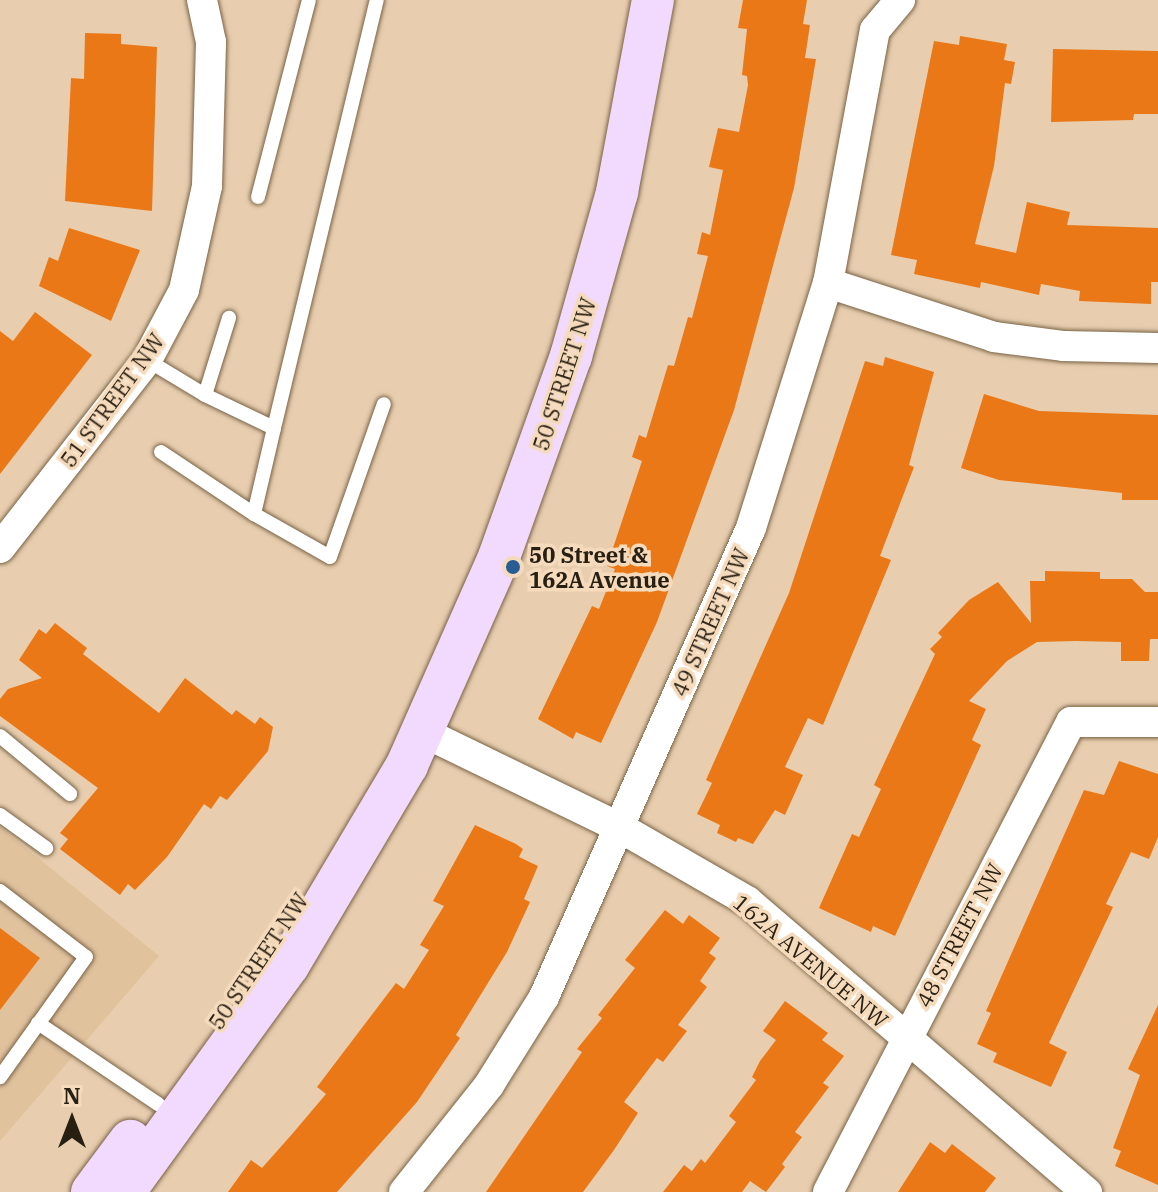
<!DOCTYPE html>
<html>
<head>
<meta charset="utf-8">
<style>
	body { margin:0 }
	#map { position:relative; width:1158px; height:1192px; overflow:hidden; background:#e8ceaf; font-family:"IBM Plex Serif",serif }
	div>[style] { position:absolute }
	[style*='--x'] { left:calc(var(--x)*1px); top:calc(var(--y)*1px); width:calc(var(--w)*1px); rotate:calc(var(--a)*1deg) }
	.built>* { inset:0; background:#e0c29d }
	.building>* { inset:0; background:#ea7817 }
	.roads { filter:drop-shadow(0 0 2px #796346) drop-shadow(0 0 2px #796346) }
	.service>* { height:14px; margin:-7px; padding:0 7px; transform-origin:7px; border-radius:7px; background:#fff }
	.minor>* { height:30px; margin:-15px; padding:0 15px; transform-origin:15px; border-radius:15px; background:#fff }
	.secondary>* { height:42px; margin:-21px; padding:0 21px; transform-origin:21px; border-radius:21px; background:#f1dafd }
	.dots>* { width:22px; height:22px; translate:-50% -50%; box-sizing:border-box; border:4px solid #f5dbbc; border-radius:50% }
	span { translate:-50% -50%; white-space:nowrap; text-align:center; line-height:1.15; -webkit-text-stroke:7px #f5dbbc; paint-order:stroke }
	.street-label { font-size:22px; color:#281f13 }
	.poi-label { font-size:22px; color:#281f13; font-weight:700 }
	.left { translate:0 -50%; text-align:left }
	.north { position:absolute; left:32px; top:1080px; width:80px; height:80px; -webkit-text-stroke:6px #f5dbbc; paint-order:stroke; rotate:0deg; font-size:22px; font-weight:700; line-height:32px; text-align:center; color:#281f13 }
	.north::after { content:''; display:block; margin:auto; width:28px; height:36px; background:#281f13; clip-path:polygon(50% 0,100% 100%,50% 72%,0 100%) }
</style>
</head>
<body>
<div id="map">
	<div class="built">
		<div style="clip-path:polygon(0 827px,159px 956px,0 1141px)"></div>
	</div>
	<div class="building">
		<div style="clip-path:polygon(743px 0,807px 0,803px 24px,810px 25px,805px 58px,816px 59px,794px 188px,734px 410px,657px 622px,601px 743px,576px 732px,573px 739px,538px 719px,592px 606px,599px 609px,615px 569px,607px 566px,642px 461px,632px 457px,639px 435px,646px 438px,668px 365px,674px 366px,688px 317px,692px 318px,708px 256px,697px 254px,702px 232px,710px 235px,723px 170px,709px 167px,718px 128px,739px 132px,748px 85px,747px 76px,742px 75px,747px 29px,738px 28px)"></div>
		<div style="clip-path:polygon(85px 33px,121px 34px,121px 44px,157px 47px,152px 211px,65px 201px,71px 78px,84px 79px)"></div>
		<div style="clip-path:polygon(960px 36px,1007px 44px,1004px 60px,1015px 62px,1011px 84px,1005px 83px,994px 166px,975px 244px,1016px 253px,1027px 202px,1070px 212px,1067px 225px,1158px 228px,1158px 282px,1151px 282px,1151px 304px,1079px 301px,1080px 291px,1041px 284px,1039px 295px,981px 282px,980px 288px,914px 274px,917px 260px,891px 255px,934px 41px,959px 45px)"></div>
		<div style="clip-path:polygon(1053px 49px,1158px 51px,1158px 114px,1134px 114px,1133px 120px,1051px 122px)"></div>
		<div style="clip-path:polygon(69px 228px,140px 250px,111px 321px,39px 286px,49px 257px,58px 261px)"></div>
		<div style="clip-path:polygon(35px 312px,92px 355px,0 474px,0 331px,13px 341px)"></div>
		<div style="clip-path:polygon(885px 357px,934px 372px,909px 465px,914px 467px,880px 556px,891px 560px,823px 725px,808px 718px,785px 767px,803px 775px,785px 815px,775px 810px,753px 844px,738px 838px,736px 842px,717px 833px,720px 825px,697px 814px,712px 783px,706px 780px,789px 593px,865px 361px,883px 366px)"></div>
		<div style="clip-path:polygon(984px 394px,1039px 411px,1158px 415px,1158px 500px,1122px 500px,1122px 493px,999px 480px,961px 468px)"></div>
		<div style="clip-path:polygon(1045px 571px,1100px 572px,1100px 579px,1132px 579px,1145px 592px,1158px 592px,1158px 639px,1150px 639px,1149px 661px,1121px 661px,1121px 642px,1076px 641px,1037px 642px,1007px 661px,969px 701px,986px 709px,972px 740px,981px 745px,895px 936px,873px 926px,871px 932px,819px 908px,852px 834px,859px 837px,881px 789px,874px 785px,935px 654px,930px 649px,942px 637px,938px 633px,969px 600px,998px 582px,1031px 623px,1030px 581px,1045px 581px)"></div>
		<div style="clip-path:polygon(55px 623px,87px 648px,83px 654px,159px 713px,185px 678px,232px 715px,236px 710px,255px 724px,260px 717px,273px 727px,268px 751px,227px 800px,220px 796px,211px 809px,204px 804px,167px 857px,135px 890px,128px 884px,120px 895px,60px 849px,68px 839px,60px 833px,98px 788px,0 716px,0 699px,8px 689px,42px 678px,19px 660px,39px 629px,46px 634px)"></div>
		<div style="clip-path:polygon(1119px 761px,1158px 774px,1158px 837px,1149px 859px,1131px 852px,1106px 904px,1113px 907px,1049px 1043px,1067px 1052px,1051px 1087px,993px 1062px,997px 1053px,977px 1044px,991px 1013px,986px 1011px,1084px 790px,1104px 795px)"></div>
		<div style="clip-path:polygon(475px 825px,516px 844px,523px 849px,519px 857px,538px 866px,524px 899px,530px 902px,507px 952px,456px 1035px,460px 1038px,417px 1102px,337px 1192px,228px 1192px,251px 1160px,262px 1168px,293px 1133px,326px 1094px,317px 1087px,396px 983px,404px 989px,429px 950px,420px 945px,444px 906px,433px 901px)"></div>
		<div style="clip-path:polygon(665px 910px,683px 924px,689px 915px,720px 938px,709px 953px,716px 958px,700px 981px,707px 987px,678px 1025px,687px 1031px,663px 1062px,657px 1058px,624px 1102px,638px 1113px,614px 1150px,583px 1192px,486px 1192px,582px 1052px,577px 1049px,602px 1018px,598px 1015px,635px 968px,625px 960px)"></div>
		<div style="clip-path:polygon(0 928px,40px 958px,0 1010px)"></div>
		<div style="clip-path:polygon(785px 1001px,828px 1033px,822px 1040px,844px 1056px,823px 1083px,829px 1087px,795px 1132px,802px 1137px,782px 1164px,785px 1167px,766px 1192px,750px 1181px,742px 1192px,663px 1192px,684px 1165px,692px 1171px,701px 1159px,705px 1163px,736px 1122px,729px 1116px,756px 1080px,752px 1077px,760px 1061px,776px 1040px,763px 1031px)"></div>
		<div style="clip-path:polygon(1158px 1005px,1158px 1185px,1115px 1166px,1121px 1151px,1113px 1148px,1140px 1075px,1128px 1069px)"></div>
		<div style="clip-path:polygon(930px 1142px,945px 1153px,952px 1144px,996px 1178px,985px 1192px,898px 1192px)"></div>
	</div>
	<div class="roads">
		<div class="service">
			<div style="--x:258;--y:197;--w:203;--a:-75.5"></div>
			<div style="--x:147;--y:360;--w:68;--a:31.1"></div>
			<div style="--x:205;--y:395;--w:76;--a:25.6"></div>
			<div style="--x:274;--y:428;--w:440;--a:-76.5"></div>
			<div style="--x:205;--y:395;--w:81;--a:-72.7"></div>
			<div style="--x:161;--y:452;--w:112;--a:33.7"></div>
			<div style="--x:254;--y:514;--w:88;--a:-76.9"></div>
			<div style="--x:254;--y:514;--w:87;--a:29.5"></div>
			<div style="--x:330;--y:557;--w:162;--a:-70.6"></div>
			<div style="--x:0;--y:736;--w:91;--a:39.6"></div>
			<div style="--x:0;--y:815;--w:57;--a:35.7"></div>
			<div style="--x:0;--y:891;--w:108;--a:37.5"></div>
			<div style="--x:86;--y:957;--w:148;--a:125.6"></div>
			<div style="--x:38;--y:1023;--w:145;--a:34"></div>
		</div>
		<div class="minor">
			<div style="--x:828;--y:283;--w:175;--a:18"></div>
			<div style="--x:994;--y:337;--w:71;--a:7.3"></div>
			<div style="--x:1064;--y:346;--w:94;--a:1.2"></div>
			<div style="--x:0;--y:548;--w:239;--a:-52"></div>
			<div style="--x:147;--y:360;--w:79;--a:-62.1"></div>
			<div style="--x:184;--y:290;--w:107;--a:-77.5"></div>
			<div style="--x:207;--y:186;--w:144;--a:-88.4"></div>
			<div style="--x:211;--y:42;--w:43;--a:-102.1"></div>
			<div style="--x:421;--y:731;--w:220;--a:25.9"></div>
			<div style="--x:619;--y:827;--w:148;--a:30"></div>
			<div style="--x:747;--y:901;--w:448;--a:40.6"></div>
			<div style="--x:404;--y:1192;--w:137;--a:-51.5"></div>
			<div style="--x:489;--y:1085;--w:104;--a:-58"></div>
			<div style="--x:544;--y:997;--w:513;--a:-66.19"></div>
			<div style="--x:751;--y:528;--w:257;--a:-72.6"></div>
			<div style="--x:828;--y:283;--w:257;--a:-79.5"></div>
			<div style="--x:875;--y:30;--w:39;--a:-50"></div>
			<div style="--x:828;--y:1192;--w:529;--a:-62.66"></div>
			<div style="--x:1071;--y:722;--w:87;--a:0"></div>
		</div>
		<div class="secondary">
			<div style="--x:92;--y:1192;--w:64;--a:-53.3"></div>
			<div style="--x:124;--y:1192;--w:281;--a:-54.1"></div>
			<div style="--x:289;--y:964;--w:231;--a:-59.3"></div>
			<div style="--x:407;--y:765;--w:227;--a:-66.1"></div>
			<div style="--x:499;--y:557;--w:214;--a:-70.3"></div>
			<div style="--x:571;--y:356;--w:170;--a:-74.3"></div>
			<div style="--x:617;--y:192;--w:195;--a:-79.4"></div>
		</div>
	</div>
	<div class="dots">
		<div style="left:513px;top:567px;background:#275c94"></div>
	</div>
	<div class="street-label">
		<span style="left:564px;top:374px;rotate:-72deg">50 STREET NW</span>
		<span style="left:112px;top:400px;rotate:-54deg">51 STREET NW</span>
		<span style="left:710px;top:622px;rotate:-66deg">49 STREET NW</span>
		<span style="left:959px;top:935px;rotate:-62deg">48 STREET NW</span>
		<span style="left:258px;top:961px;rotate:-56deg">50 STREET NW</span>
		<span style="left:811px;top:961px;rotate:40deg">162A AVENUE NW</span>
	</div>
	<div class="poi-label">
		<span class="left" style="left:529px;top:567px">50 Street &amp;<br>162A Avenue</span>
	</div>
	<div class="north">N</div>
</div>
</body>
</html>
